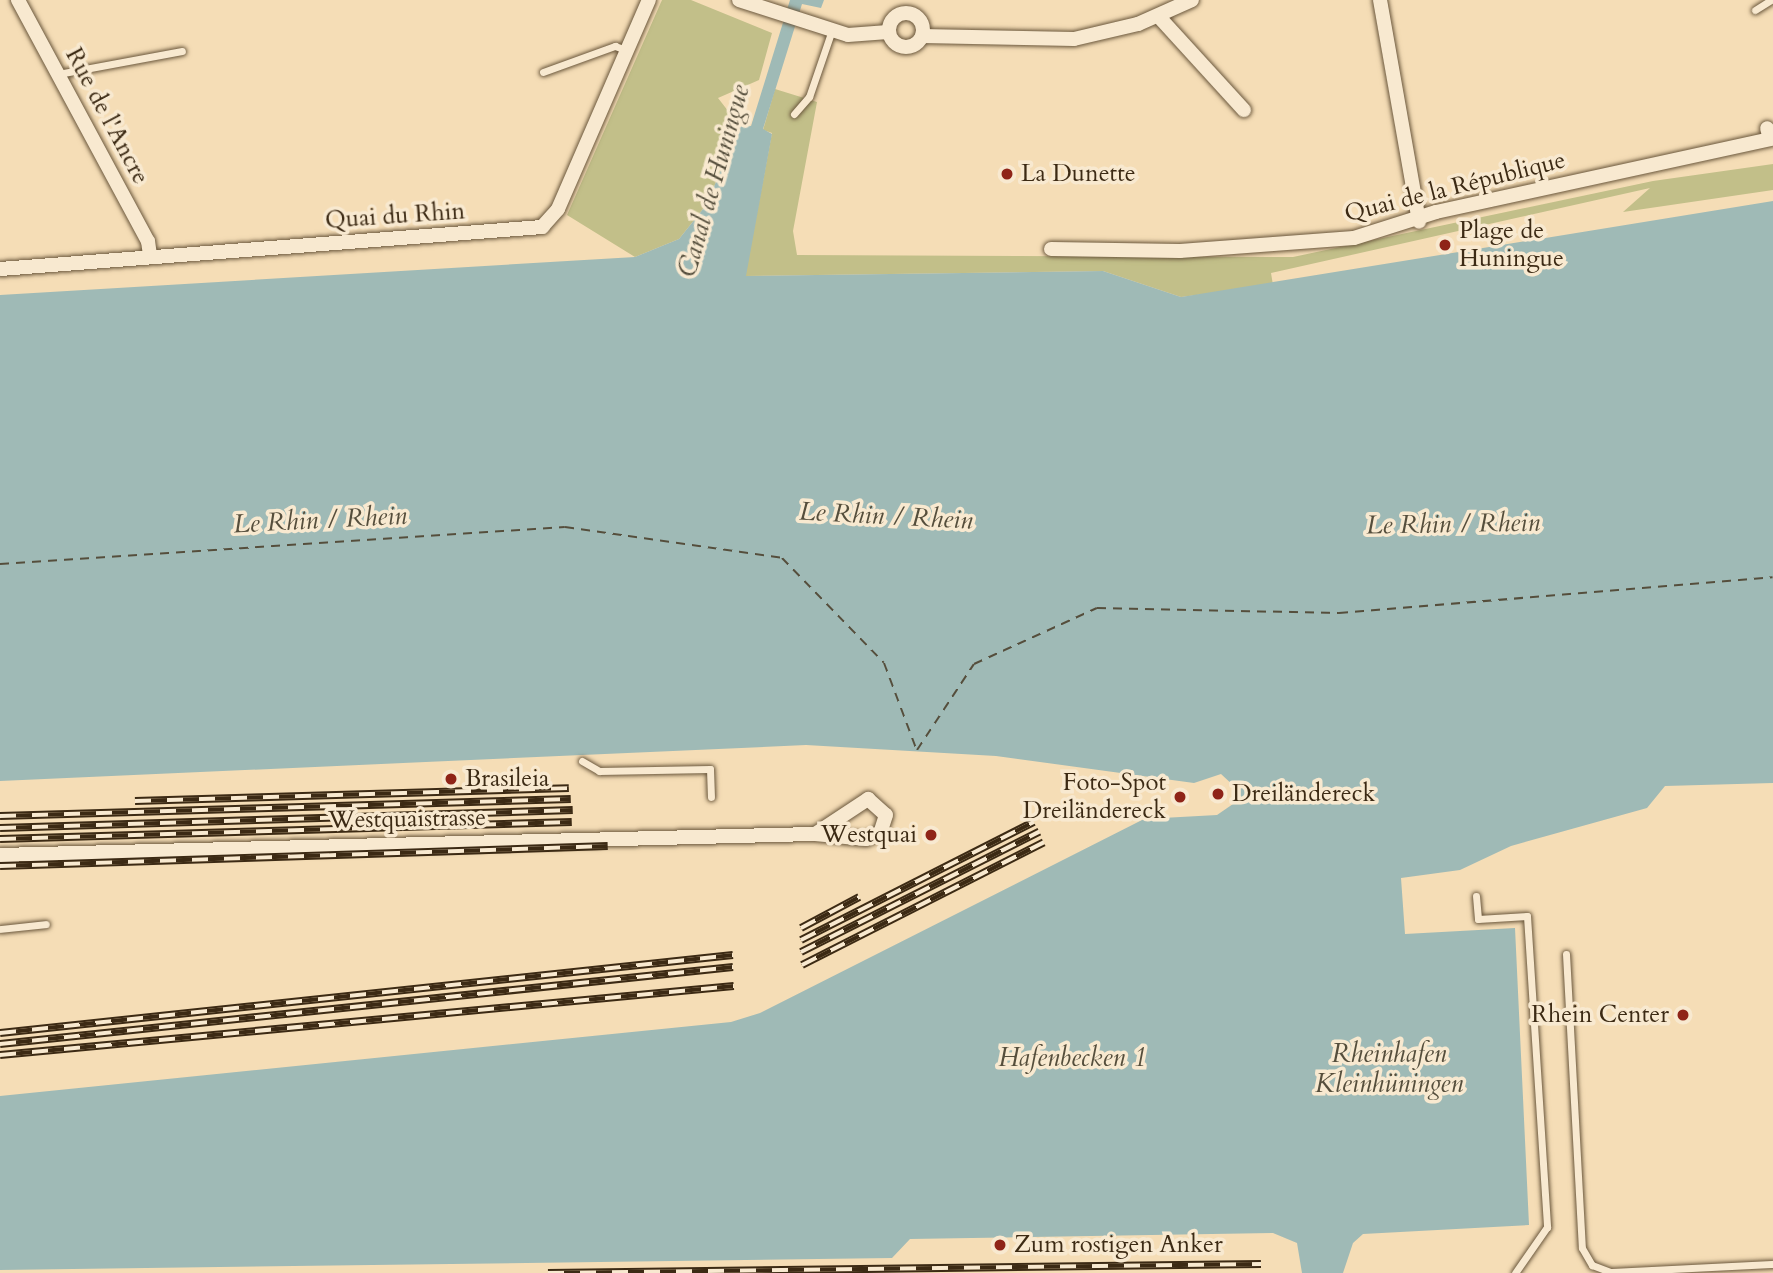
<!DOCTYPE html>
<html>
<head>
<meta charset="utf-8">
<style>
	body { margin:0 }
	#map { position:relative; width:1773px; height:1273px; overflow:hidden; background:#f5ddb6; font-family:Cardo,serif }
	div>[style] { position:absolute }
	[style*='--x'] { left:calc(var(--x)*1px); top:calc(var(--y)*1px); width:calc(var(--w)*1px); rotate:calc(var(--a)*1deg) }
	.green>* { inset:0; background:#c2bf89 }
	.water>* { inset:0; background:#9fbab6 }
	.ferry>* { height:2px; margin-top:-1px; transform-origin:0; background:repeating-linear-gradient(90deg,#554e3c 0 9px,transparent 0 16px) }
	.roads { filter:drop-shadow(0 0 2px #6a573c) drop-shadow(0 0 2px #6a573c) }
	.service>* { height:7px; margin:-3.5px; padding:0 3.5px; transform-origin:3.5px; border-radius:3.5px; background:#f8e9d0 }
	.minor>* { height:14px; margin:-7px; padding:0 7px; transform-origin:7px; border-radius:7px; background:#f8e9d0 }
	.minor>.ring { margin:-7px; padding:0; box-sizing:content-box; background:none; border:14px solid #f8e9d0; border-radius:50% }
	.rail>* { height:8px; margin-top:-4px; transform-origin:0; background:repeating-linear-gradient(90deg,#f8e9d0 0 16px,#3c2a14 0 32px); box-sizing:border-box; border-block:2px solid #3c2a14 }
	.dots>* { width:19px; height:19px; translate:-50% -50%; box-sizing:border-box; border:4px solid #f8e9d0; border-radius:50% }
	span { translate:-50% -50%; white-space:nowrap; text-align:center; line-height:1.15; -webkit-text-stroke:7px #f8e9d0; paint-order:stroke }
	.street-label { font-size:24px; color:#3c2a14 }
	.poi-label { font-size:24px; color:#3c2a14 }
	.left { translate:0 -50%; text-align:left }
	.right { translate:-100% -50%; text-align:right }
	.water-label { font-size:26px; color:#554e3c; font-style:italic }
</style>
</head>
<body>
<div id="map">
	<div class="green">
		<div style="clip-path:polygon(662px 0,691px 0,772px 33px,759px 80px,718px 98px,739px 125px,707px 204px,679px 239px,635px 257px,567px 215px)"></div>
		<div style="clip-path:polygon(775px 89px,817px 102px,793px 231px,797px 255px,1293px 257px,1653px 181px,1773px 164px,1773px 190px,1623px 212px,1650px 188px,1271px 273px,1273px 285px,1181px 297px,1103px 271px,745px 276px,772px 133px,763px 130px)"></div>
	</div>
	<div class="water">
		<div style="clip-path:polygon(790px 0,824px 0,821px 8px,802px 4px,763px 129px,772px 134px,746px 276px,1103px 271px,1181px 297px,1773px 201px,1773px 783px,1665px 786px,1647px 808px,1511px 846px,1460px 870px,1401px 878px,1405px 934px,1515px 928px,1529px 1225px,1363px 1234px,1353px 1243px,1343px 1273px,1302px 1273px,1297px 1243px,1273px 1233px,910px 1239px,892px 1258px,0 1270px,0 1096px,731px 1022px,760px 1013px,1144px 819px,1217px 815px,1233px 804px,1235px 787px,1221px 774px,1194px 783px,996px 756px,806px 745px,0 781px,0 295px,635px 257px,679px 239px,707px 204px,739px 125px,751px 126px)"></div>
	</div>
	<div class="ferry">
		<div style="--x:0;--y:564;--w:566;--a:-3.75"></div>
		<div style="--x:565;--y:527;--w:219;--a:8.1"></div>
		<div style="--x:782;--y:558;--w:146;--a:45.8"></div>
		<div style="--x:884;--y:663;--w:94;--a:69.4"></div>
		<div style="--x:917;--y:750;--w:103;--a:-56.5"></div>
		<div style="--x:974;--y:664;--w:135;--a:-24.5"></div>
		<div style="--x:1097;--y:608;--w:242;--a:1.2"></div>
		<div style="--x:1339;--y:613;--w:435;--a:-4.7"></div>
	</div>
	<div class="roads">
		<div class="service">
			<div style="--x:1755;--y:10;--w:19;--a:-32"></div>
			<div style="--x:543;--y:72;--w:77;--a:-19.9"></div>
			<div style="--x:615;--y:46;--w:12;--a:20"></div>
			<div style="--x:58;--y:74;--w:126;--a:-10.5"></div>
			<div style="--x:794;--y:114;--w:23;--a:-49"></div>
			<div style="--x:809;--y:97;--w:71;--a:-71.1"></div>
			<div style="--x:582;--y:761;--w:20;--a:30"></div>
			<div style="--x:599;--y:771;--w:111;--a:-1"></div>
			<div style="--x:710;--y:769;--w:28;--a:88"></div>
			<div style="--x:1476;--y:896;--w:23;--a:85"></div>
			<div style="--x:1478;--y:919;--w:49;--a:-3.5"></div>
			<div style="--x:1527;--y:916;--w:312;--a:86.3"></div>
			<div style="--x:1547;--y:1227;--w:56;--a:124.8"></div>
			<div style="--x:0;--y:929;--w:46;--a:-6.2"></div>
			<div style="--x:1566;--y:954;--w:294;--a:86.9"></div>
			<div style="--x:1582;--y:1248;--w:20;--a:60"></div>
			<div style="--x:1592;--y:1265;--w:19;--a:21"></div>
			<div style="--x:1610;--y:1272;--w:163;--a:-2.8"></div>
		</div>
		<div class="minor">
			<div style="--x:18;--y:0;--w:274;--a:61.7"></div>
			<div style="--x:148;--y:241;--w:15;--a:82"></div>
			<div style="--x:739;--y:0;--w:114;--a:17.8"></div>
			<div style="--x:848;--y:35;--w:40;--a:-4.3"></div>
			<div style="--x:1380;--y:0;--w:225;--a:80"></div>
			<div class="ring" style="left:889px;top:13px;width:20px;height:20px"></div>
			<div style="--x:1159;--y:17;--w:126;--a:47.6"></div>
			<div style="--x:922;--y:36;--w:152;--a:1.1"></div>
			<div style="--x:1074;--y:39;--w:66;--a:-13.2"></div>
			<div style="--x:1138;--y:24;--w:59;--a:-24"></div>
			<div style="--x:1051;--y:249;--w:129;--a:0.9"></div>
			<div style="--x:1180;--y:251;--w:174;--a:-4.3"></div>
			<div style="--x:1354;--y:238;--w:86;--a:-17.6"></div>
			<div style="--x:1436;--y:212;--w:342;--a:-12.3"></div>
			<div style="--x:1770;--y:139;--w:11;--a:-105"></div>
			<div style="--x:0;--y:269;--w:544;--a:-4.43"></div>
			<div style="--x:542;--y:227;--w:24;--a:-48"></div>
			<div style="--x:558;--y:209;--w:228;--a:-66.5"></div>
			<div style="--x:0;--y:855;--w:815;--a:-1.48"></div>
			<div style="--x:815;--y:834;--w:64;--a:-33.4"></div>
			<div style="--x:868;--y:799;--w:24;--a:42"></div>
			<div style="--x:886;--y:815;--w:19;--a:108"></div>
			<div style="--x:880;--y:833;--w:15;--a:157"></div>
			<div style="--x:866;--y:839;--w:51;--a:-174.4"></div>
		</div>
	</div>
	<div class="rail">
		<div style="--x:135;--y:801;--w:434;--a:-1.7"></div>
		<div style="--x:0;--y:816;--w:571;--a:-1.71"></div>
		<div style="--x:0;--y:828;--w:573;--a:-1.8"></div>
		<div style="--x:0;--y:839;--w:572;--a:-1.7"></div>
		<div style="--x:0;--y:866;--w:608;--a:-1.88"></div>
		<div style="--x:801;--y:928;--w:66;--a:-28.1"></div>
		<div style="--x:801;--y:940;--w:261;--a:-26.9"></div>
		<div style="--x:801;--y:952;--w:267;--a:-26.8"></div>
		<div style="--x:802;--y:965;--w:271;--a:-26.9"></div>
		<div style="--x:0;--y:1033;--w:737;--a:-6.07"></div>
		<div style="--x:0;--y:1044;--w:737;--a:-6"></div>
		<div style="--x:0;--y:1055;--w:737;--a:-5.37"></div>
		<div style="--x:548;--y:1273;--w:713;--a:-0.72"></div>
	</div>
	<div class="dots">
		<div style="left:1007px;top:174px;background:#8f2418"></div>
		<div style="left:1445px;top:245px;background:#8f2418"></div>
		<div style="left:451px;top:779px;background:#8f2418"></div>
		<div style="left:1218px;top:794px;background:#8f2418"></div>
		<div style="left:1180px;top:797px;background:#8f2418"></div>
		<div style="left:931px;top:835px;background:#8f2418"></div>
		<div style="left:1683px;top:1015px;background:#8f2418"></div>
		<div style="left:1000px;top:1245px;background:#8f2418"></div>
	</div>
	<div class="street-label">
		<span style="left:107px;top:116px;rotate:62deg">Rue de l'Ancre</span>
		<span style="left:1455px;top:187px;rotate:-14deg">Quai de la République</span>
		<span style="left:395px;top:216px;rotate:-4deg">Quai du Rhin</span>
		<span style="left:407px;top:819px;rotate:-1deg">Westquaistrasse</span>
	</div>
	<div class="poi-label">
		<span class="left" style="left:1021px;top:174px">La Dunette</span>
		<span class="left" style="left:1459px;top:245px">Plage de<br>Huningue</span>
		<span class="left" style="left:465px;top:779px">Brasileia</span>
		<span class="right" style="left:1166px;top:797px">Foto-Spot<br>Dreiländereck</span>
		<span class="left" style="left:1232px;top:794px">Dreiländereck</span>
		<span class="right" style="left:917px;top:835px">Westquai</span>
		<span class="right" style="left:1669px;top:1015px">Rhein Center</span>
		<span class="left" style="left:1014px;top:1245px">Zum rostigen Anker</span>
	</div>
	<div class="water-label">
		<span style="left:714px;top:181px;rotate:-74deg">Canal de Huningue</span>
		<span style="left:886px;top:516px;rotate:3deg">Le Rhin / Rhein</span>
		<span style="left:320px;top:520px;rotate:-3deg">Le Rhin / Rhein</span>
		<span style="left:1453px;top:524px;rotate:-1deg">Le Rhin / Rhein</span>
		<span style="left:1389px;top:1069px">Rheinhafen<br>Kleinhüningen</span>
		<span style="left:1072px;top:1058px">Hafenbecken 1</span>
	</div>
</div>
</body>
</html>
